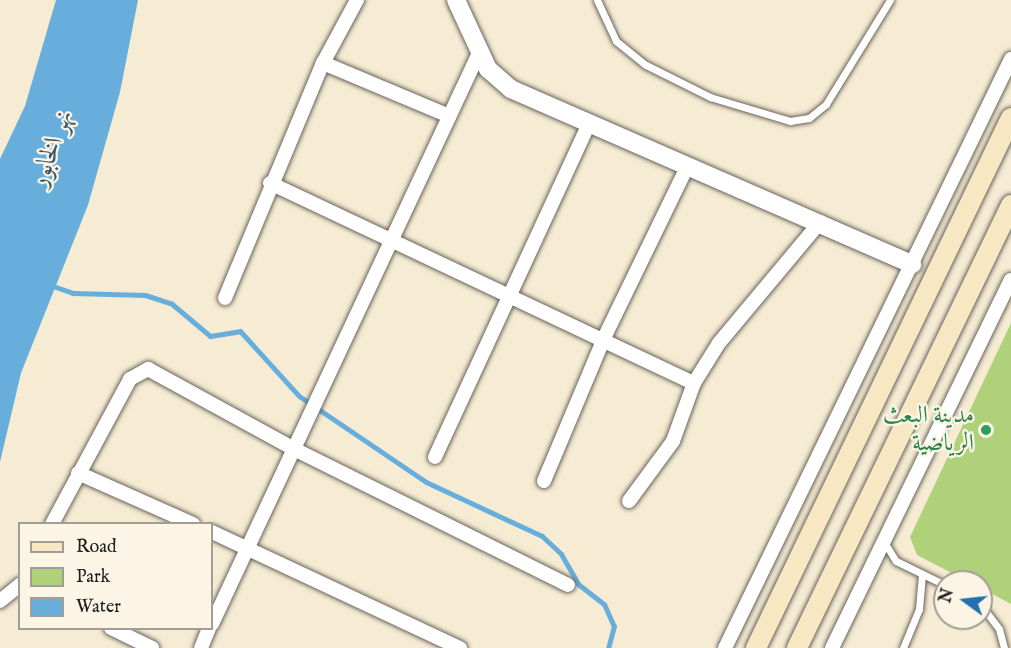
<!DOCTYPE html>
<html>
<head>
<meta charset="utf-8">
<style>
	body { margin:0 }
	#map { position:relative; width:1011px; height:648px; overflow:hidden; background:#f6ebd3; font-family:"IM FELL English",Amiri,serif }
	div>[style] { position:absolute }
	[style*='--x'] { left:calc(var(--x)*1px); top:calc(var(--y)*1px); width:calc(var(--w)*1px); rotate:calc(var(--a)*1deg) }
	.green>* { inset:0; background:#afd179 }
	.water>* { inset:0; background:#67aedd }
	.stream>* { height:5px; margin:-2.5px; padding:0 2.5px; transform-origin:2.5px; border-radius:2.5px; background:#67aedd }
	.roads { filter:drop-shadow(0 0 2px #68645c) drop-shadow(0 0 2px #68645c) }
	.service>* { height:7px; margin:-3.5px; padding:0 3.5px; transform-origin:3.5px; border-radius:3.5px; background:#fff }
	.minor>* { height:14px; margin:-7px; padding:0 7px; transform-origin:7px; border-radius:7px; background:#fff }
	.tertiary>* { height:18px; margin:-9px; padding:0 9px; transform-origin:9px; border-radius:9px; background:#fff }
	.secondary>* { height:20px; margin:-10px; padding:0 10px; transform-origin:10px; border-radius:10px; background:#f7e8c3 }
	.dots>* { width:16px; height:16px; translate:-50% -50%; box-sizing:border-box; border:3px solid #fcf5e5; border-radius:50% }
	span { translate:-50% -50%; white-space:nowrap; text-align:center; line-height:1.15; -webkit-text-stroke:4.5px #fcf5e5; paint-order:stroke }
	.leisure-label { font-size:24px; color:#27864d }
	.right { translate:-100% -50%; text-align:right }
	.water-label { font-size:26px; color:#3a5669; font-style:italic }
	.legend { position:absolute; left:18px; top:522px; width:195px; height:108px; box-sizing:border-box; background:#fcf5e5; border:2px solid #a29e95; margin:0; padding:8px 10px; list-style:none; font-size:18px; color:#1c1c1c }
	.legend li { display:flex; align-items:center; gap:12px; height:30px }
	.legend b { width:30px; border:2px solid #a29e95 }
	.north { position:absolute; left:933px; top:570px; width:60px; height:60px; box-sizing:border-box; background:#fcf5e5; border:2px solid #a29e95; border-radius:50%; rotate:285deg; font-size:16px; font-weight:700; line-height:24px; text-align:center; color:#1c1c1c }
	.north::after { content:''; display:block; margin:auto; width:21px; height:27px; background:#1f6fb2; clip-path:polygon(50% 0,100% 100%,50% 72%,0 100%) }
</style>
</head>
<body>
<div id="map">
	<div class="green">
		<div style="clip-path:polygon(1011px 323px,1011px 604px,981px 588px,981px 582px,969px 582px,917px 555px,910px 537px)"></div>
	</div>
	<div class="water">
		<div style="clip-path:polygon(56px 0,138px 0,120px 92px,88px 205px,21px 373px,0 462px,0 159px,25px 106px)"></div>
	</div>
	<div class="stream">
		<div style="--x:50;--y:285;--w:24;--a:19"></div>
		<div style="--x:73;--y:293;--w:72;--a:1.6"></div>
		<div style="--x:145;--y:295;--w:28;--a:18"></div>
		<div style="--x:172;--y:304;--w:50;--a:40.1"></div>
		<div style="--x:210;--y:336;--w:30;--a:-9"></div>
		<div style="--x:240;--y:331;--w:88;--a:47.8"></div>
		<div style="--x:299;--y:396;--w:153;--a:34.1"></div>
		<div style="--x:426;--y:482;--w:128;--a:25"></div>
		<div style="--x:542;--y:536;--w:26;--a:43"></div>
		<div style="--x:561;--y:554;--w:34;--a:60"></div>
		<div style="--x:578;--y:584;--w:33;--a:38"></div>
		<div style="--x:604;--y:604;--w:24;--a:66"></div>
		<div style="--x:614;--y:626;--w:23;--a:105"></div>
	</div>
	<div class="roads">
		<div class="service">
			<div style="--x:597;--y:0;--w:45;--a:65.1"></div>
			<div style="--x:616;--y:41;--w:38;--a:39"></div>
			<div style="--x:646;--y:65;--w:72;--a:26.6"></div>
			<div style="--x:710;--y:97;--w:84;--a:16.7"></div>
			<div style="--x:790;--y:121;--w:19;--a:-9"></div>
			<div style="--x:809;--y:118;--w:22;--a:-39"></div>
			<div style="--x:826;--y:104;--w:122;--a:-58.4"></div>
			<div style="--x:884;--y:542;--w:22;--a:58"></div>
			<div style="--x:896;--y:561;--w:55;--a:26.1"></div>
			<div style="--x:981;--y:605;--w:30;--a:53"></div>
			<div style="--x:999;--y:629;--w:20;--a:75"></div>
			<div style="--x:903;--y:648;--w:42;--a:-67.7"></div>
			<div style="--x:919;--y:609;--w:35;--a:-85"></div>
		</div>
		<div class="minor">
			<div style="--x:323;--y:63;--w:137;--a:22.8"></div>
			<div style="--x:270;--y:183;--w:469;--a:25.3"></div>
			<div style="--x:225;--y:298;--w:255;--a:-67.4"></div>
			<div style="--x:323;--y:63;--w:72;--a:-61.6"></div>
			<div style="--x:435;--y:457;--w:368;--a:-65.2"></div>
			<div style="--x:78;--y:473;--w:126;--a:23.9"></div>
			<div style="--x:544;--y:481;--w:155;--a:-67.2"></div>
			<div style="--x:604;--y:338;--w:192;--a:-64.1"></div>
			<div style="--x:629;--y:501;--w:74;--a:-53.7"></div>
			<div style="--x:673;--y:441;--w:62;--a:-70.1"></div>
			<div style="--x:694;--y:383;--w:47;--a:-58"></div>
			<div style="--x:719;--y:343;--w:158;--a:-50.1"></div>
			<div style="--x:52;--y:524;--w:165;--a:-61.7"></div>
			<div style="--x:130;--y:379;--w:21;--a:-29"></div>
			<div style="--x:148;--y:369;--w:164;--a:28.7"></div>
			<div style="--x:292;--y:448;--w:308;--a:26.4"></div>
			<div style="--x:212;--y:532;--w:274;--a:25.1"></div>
			<div style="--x:0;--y:601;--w:26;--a:-39"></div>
			<div style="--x:212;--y:624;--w:630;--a:-64.94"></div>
			<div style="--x:111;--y:628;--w:46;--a:26"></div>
			<div style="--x:201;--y:648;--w:22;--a:-68"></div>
			<div style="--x:725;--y:648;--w:655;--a:-64.1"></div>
			<div style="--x:832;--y:648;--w:409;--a:-64.1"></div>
		</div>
		<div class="tertiary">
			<div style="--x:456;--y:0;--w:76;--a:65.1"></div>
			<div style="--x:488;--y:69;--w:30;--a:41"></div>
			<div style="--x:511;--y:89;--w:438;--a:23.6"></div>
		</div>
		<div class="secondary">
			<div style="--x:756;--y:648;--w:588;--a:-64.31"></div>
			<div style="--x:797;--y:648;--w:492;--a:-64.2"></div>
		</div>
	</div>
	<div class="dots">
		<div style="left:986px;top:430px;background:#2e9e5b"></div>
	</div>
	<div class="leisure-label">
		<span class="right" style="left:974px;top:430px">مدينة البعث<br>الرياضية</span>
	</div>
	<div class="water-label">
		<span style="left:52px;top:148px;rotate:-70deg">نهر الخابور</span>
	</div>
	<ul class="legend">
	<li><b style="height:8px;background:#f7e8c3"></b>Road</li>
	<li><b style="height:16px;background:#afd179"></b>Park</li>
	<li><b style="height:16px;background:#67aedd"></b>Water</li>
	</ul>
	<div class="north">N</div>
</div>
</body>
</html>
